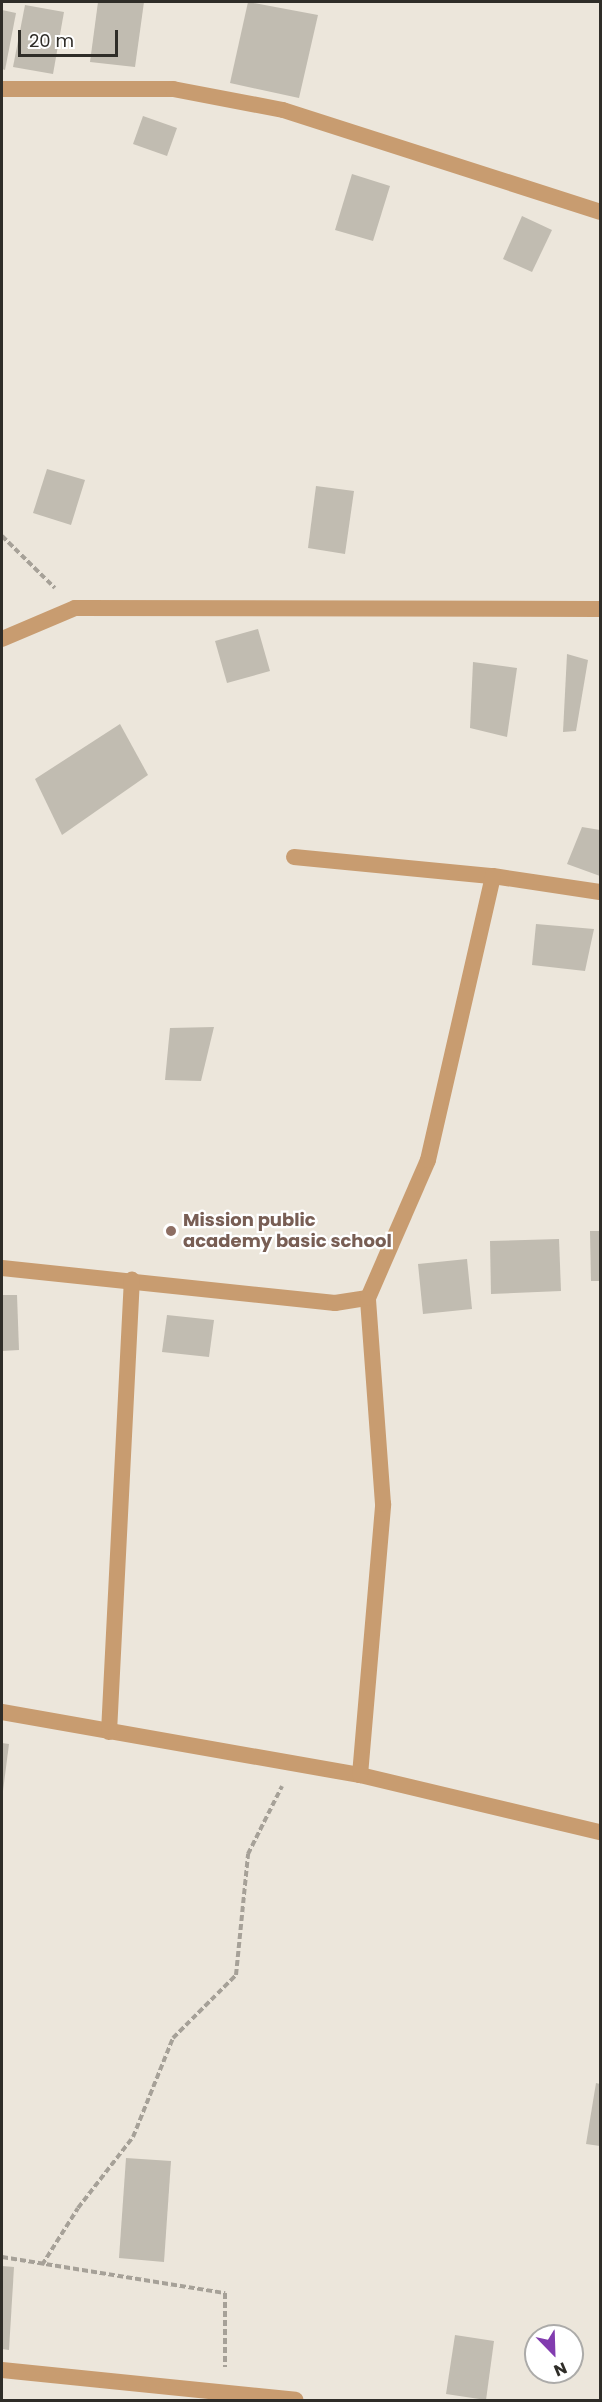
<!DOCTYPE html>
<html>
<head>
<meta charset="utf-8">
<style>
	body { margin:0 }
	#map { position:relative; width:602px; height:2402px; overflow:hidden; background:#ece6db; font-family:Poppins,sans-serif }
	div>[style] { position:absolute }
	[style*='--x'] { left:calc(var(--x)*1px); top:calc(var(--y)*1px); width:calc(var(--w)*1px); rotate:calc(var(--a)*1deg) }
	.building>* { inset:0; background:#c1bcb1 }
	.path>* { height:4px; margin-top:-2px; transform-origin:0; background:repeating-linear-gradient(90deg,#a6a198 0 6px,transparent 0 9px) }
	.minor>* { height:16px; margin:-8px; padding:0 8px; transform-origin:8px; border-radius:8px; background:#c89c70 }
	.dots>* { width:16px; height:16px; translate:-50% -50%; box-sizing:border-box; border:3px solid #fff; border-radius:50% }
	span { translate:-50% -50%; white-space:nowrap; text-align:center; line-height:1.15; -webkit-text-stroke:4.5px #fff; paint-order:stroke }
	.education-label { font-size:18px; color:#785e54; font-weight:700 }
	.left { translate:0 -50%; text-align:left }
	.frame { position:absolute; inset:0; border:3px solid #2f2d28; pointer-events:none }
	.north { position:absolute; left:524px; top:2324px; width:60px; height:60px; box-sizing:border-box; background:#fff; border:2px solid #acaba9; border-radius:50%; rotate:157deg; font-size:16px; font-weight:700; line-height:24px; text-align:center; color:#2f2d28 }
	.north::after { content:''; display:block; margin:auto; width:21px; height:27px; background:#823caf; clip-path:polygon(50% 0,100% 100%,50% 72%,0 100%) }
	.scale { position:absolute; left:18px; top:30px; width:100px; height:27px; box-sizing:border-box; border:3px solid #2f2d28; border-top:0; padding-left:8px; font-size:18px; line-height:21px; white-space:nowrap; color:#2f2d28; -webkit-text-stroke:4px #fff; paint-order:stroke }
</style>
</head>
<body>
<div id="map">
	<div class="building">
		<div style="clip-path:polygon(98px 2px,144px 2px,135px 67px,90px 62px)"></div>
		<div style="clip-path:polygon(248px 2px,318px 15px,299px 98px,230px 83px)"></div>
		<div style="clip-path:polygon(25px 5px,64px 12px,53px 74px,13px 67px)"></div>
		<div style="clip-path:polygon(2px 10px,16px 13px,5px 70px,2px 69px)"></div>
		<div style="clip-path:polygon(143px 116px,177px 128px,167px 156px,133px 144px)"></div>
		<div style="clip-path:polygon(352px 174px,390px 186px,373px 241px,335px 230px)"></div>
		<div style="clip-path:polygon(522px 216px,552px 230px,532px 272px,503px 259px)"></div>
		<div style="clip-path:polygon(47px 469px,85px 480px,71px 525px,33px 513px)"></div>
		<div style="clip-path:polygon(316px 486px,354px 491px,345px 554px,308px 548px)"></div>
		<div style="clip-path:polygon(258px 629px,270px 671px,227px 683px,215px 641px)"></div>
		<div style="clip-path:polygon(567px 654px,588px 660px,576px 731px,563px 732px)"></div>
		<div style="clip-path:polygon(473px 662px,517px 668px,507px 737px,470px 728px)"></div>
		<div style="clip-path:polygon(120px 724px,148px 775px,62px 835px,35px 779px)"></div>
		<div style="clip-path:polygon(582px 827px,600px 830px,600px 876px,567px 864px)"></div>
		<div style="clip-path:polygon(536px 924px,594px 929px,585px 971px,532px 965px)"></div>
		<div style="clip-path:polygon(214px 1027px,201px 1081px,165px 1080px,170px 1028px)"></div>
		<div style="clip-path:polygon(590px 1231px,600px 1231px,600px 1281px,591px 1281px)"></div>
		<div style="clip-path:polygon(559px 1239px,561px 1291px,491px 1294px,490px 1241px)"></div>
		<div style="clip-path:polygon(467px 1259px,472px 1309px,423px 1314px,418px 1264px)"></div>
		<div style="clip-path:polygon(2px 1295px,17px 1295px,19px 1350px,2px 1351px)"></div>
		<div style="clip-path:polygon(167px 1315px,214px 1320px,209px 1357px,162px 1352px)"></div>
		<div style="clip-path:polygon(2px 1743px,9px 1744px,3px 1791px,2px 1791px)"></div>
		<div style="clip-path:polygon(596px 2083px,600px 2084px,600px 2146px,586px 2144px)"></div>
		<div style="clip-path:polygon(126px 2158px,171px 2161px,164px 2262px,119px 2258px)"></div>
		<div style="clip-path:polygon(2px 2266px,14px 2267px,9px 2350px,2px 2349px)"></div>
		<div style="clip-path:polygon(455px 2335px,494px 2341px,486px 2400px,446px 2394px)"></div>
	</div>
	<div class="path">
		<div style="--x:2;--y:536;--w:74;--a:44.5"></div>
		<div style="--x:2;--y:2257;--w:226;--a:9.2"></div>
		<div style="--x:225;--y:2293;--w:74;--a:90"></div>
		<div style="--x:42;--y:2265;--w:67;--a:-57.7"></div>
		<div style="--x:78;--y:2208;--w:90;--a:-52.2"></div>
		<div style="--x:133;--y:2137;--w:107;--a:-68"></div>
		<div style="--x:173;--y:2038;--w:89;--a:-45"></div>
		<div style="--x:236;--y:1975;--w:122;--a:-84.3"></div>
		<div style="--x:248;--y:1854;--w:76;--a:-63.4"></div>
	</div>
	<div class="minor">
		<div style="--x:2;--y:89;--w:171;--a:0"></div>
		<div style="--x:173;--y:89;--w:112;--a:10.8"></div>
		<div style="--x:283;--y:110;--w:333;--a:17.8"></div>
		<div style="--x:2;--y:639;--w:79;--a:-23"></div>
		<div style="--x:75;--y:608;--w:525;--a:0.11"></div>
		<div style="--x:294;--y:857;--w:200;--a:5.5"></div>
		<div style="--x:493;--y:876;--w:108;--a:8.5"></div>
		<div style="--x:2;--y:1268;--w:335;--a:6"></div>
		<div style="--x:335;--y:1303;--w:33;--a:-9"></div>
		<div style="--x:2;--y:1712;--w:364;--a:10"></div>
		<div style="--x:360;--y:1775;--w:247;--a:13.4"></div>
		<div style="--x:109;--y:1732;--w:453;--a:-87.1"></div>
		<div style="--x:360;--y:1775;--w:272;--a:-85.1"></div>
		<div style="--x:383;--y:1504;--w:207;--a:-94.2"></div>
		<div style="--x:368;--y:1298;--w:150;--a:-66.5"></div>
		<div style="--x:428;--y:1160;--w:291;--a:-77.1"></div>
		<div style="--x:2;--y:2370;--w:295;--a:5.8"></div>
	</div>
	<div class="dots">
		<div style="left:171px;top:1231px;background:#8d6e63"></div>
	</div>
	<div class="education-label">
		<span class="left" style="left:183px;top:1231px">Mission public<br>academy basic school</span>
	</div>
	<div class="frame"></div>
	<div class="north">N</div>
	<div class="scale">20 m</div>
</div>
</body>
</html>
